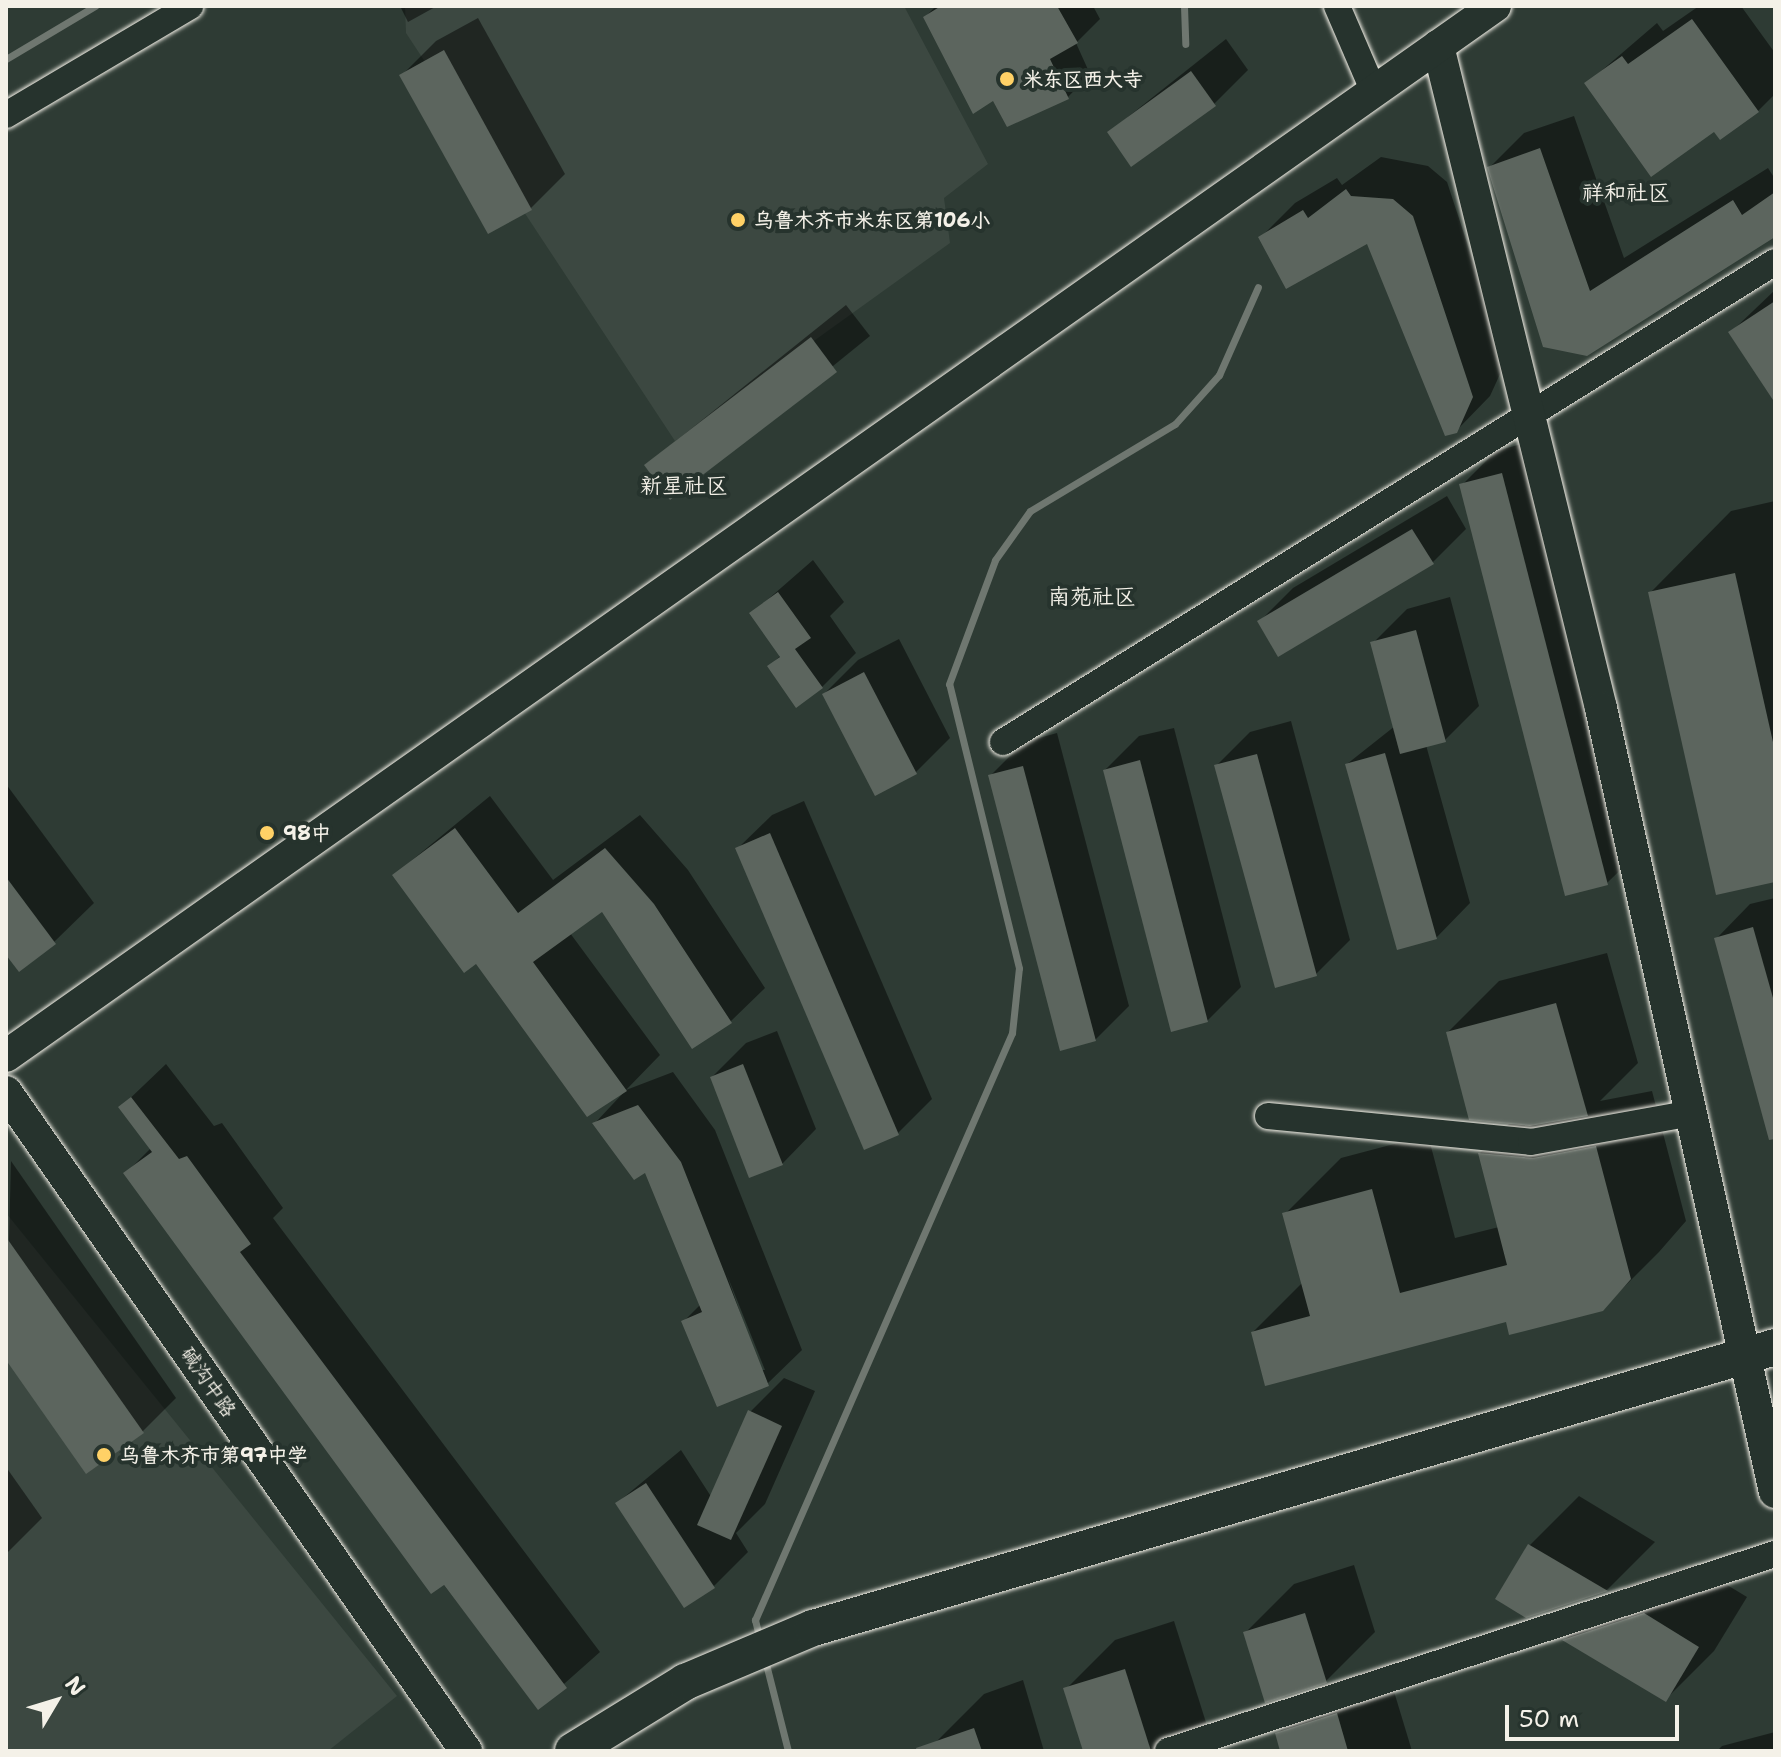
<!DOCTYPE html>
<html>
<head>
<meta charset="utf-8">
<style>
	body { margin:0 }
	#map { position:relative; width:1781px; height:1757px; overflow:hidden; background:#2e3b34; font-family:"Shantell Sans","LXGW WenKai TC",sans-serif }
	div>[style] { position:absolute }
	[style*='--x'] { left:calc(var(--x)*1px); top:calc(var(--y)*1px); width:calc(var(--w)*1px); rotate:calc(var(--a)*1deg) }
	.built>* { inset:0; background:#3c4841 }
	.shadow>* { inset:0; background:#0007 }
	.stream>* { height:7px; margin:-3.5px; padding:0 3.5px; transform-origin:3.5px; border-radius:3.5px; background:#6f7770 }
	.building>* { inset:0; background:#5c655e }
	.roads { filter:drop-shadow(0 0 2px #f4f1e8) drop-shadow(0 0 2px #f4f1e8) }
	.minor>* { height:26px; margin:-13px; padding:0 13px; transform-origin:13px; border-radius:13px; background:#26332d }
	.tertiary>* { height:32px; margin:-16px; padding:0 16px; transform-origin:16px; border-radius:16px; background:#26332d }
	.secondary>* { height:36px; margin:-18px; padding:0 18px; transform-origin:18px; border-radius:18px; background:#26332d }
	.dots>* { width:22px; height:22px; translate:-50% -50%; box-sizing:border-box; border:4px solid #26332d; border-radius:50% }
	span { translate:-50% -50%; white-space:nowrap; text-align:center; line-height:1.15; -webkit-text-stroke:8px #26332d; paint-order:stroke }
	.poi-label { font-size:20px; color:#f4f1e8; font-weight:700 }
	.left { translate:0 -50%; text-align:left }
	.street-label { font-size:20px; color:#f4f1e8 }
	.neighbourhood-label { font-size:22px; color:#f4f1e8 }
	.frame { position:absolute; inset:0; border:8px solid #f4f1e8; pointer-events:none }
	.north { position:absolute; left:16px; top:1661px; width:80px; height:80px; -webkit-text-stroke:6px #26332d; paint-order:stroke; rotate:52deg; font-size:22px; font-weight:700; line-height:32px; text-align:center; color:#f4f1e8 }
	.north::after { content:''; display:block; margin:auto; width:28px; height:36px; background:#f4f1e8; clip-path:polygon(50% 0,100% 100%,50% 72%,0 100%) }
	.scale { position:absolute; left:1505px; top:1705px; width:174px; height:36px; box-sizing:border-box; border:4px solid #f4f1e8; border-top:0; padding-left:10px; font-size:24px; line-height:28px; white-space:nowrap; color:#f4f1e8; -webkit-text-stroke:6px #26332d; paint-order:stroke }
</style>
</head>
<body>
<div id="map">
	<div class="built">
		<div style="clip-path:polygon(405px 6px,904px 6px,988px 164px,944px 198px,950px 243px,675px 441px,406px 33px)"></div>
		<div style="clip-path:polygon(6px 1213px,397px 1696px,328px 1751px,6px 1751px)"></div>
	</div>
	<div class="shadow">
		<div style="clip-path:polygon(400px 6px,437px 6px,408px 22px)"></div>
		<div style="clip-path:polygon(936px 6px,1093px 6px,1100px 19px,1076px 43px,1090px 74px,1068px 97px,993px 98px,925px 17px)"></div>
		<div style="clip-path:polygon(1699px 6px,1741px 6px,1775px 53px,1775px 94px,1758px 111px,1715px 129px,1586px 84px,1657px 23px,1663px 31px)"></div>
		<div style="clip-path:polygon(478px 18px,565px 174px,531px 208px,489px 232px,402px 75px,436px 41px)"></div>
		<div style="clip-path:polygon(1226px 39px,1248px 70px,1214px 104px,1109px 132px)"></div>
		<div style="clip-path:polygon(1574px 116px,1624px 258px,1768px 168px,1775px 179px,1775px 235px,1545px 345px,1490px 167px,1524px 133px)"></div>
		<div style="clip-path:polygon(1381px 157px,1428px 166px,1447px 182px,1506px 361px,1490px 396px,1456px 431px,1368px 241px,1261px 237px,1295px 203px,1337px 178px,1342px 185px)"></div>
		<div style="clip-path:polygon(1775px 290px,1775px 399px,1731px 332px)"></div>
		<div style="clip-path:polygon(846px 305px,870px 336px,671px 497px,646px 465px)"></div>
		<div style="clip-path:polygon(1536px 440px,1642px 849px,1607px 883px,1462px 485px,1496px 451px)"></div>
		<div style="clip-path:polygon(1447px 496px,1466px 529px,1432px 563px,1259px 622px,1293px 588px)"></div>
		<div style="clip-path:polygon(1775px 501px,1775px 879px,1650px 593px,1731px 511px)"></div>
		<div style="clip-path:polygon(813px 560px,844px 602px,830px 616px,856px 653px,822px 687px,769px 667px,781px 655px,751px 614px)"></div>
		<div style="clip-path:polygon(1450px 597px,1479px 706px,1445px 740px,1426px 745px,1470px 903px,1436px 938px,1347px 764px,1395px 726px,1373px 643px,1407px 609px)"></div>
		<div style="clip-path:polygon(899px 639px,950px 738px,916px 772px,876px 793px,824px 694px,858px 660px)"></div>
		<div style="clip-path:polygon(1291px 721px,1350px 940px,1316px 974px,1216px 766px,1250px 732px)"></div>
		<div style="clip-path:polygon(1174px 728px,1241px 987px,1207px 1021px,1105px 770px,1139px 736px)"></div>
		<div style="clip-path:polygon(1057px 733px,1129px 1006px,1095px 1040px,990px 776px,1024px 742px)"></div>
		<div style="clip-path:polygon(6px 784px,94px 903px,54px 942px,6px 951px)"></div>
		<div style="clip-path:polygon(490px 796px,553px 880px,640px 815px,688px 870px,765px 988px,730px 1022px,602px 909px,570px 933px,660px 1055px,626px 1090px,476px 961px,394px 875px)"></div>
		<div style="clip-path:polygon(804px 801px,932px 1099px,898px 1133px,737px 849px,772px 815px)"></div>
		<div style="clip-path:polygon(1775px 898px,1775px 1120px,1716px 939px,1750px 904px)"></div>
		<div style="clip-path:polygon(1607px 953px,1638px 1063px,1600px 1101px,1652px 1091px,1686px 1221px,1659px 1252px,1602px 1309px,1253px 1332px,1303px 1282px,1285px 1214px,1341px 1158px,1428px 1135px,1455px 1238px,1499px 1227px,1480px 1153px,1511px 1122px,1448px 1032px,1499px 981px)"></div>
		<div style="clip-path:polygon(777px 1031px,816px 1129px,782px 1164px,712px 1077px,746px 1043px)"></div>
		<div style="clip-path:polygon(166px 1064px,214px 1126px,222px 1123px,283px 1208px,273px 1218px,600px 1652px,538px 1707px,126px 1173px,151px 1148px,121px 1107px)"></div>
		<div style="clip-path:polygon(evenodd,673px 1072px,715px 1130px,802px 1350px,767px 1384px,683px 1322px,701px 1304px,646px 1169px,595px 1123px,626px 1090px,673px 1072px,727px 1275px,765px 1370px,760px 1370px,727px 1275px)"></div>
		<div style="clip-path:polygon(11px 1161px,176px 1398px,142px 1432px,6px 1357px)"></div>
		<div style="clip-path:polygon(784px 1378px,815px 1391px,765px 1504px,736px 1533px,748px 1552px,714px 1586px,617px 1503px,681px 1450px,712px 1498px,750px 1412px)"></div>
		<div style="clip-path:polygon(6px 1467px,42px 1518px,6px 1554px)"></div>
		<div style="clip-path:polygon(1579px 1496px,1655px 1542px,1607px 1590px,1526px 1616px,1498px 1599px,1530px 1545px)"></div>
		<div style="clip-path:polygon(1354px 1565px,1375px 1632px,1326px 1681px,1245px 1633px,1294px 1584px)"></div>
		<div style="clip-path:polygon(1694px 1565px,1747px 1597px,1714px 1651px,1665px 1700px,1565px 1640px,1613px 1591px)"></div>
		<div style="clip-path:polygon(1174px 1621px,1215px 1751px,1085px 1751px,1066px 1689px,1115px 1640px)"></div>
		<div style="clip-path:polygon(1386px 1665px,1412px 1751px,1282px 1751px,1277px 1734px,1326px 1685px)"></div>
		<div style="clip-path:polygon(1023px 1680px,1044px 1751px,938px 1751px,935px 1743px,984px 1694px)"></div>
		<div style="clip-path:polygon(1775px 1732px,1775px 1751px,1717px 1751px,1722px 1746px)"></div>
	</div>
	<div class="stream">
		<div style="--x:1184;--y:6;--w:38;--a:88"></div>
		<div style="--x:6;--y:59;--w:104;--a:-30.8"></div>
		<div style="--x:760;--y:1640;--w:21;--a:-104"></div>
		<div style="--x:755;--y:1620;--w:641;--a:-66.36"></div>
		<div style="--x:1012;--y:1033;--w:65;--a:-83.9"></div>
		<div style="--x:1019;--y:968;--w:292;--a:-103.8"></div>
		<div style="--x:949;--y:684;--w:132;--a:-69.6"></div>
		<div style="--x:995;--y:560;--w:60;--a:-54.5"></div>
		<div style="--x:1030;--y:511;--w:169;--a:-31"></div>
		<div style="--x:1175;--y:424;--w:66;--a:-48.1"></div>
		<div style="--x:1219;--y:375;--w:96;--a:-66.1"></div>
		<div style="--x:765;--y:1660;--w:94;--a:75.8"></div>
	</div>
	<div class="building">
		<div style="clip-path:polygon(941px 6px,1057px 6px,1078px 43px,1050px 59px,1069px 99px,1007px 127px,993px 101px,973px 114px,923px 17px)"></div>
		<div style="clip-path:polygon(1692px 19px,1759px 112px,1720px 140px,1714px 132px,1651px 177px,1584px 83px,1622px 56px,1628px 64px)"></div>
		<div style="clip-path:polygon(444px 50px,532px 210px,488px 234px,399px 75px)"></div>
		<div style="clip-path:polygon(1191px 71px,1216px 106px,1131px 167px,1107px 132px)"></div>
		<div style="clip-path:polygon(1540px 148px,1590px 291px,1733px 200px,1742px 215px,1775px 192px,1775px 237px,1587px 356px,1543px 347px,1487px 167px)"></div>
		<div style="clip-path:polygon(1346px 189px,1351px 196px,1393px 199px,1413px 216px,1473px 397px,1457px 433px,1445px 436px,1367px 244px,1286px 289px,1258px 237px,1303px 210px,1308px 218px)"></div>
		<div style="clip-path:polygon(1775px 301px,1775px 403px,1728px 332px)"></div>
		<div style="clip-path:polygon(811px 337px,837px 372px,670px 500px,644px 465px)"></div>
		<div style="clip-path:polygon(1502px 473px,1608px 885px,1565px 896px,1459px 484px)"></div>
		<div style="clip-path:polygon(1412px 529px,1434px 564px,1278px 657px,1257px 621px)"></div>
		<div style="clip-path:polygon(1735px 573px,1775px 751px,1775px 882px,1716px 895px,1648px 592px)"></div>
		<div style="clip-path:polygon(778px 592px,811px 638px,795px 649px,823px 688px,796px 708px,767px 666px,780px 657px,749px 613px)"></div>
		<div style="clip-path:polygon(1416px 630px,1446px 742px,1400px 754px,1370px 642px)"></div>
		<div style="clip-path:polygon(864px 672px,917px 774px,875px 796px,822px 694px)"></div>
		<div style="clip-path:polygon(1385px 753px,1437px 939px,1397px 950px,1345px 764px)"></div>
		<div style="clip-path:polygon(1257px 754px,1317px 976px,1275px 988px,1214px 765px)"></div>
		<div style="clip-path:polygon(1140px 760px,1208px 1022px,1171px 1032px,1103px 770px)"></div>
		<div style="clip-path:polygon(1023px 766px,1096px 1041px,1060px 1051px,988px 775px)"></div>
		<div style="clip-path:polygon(455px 828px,518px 913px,605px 848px,654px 904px,732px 1023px,692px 1049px,602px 912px,533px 962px,627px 1091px,587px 1117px,476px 964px,464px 973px,392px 875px)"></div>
		<div style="clip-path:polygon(770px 833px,899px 1135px,864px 1150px,735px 848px)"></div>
		<div style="clip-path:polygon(6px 877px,56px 944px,19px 972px,6px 955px)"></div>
		<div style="clip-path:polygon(1753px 927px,1775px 1005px,1775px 1139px,1769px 1140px,1714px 938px)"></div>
		<div style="clip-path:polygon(1556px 1003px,1588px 1116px,1530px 1126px,1469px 1120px,1446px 1032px)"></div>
		<div style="clip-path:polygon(743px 1064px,783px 1165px,749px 1178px,710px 1077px)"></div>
		<div style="clip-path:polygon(131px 1097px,179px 1159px,187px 1156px,251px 1244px,240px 1252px,567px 1688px,538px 1710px,444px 1585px,431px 1594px,123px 1173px,152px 1152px,118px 1107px)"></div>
		<div style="clip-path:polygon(638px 1105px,681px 1162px,769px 1386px,717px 1407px,681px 1321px,702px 1312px,645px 1173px,634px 1180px,592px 1123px)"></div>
		<div style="clip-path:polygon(1596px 1146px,1631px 1279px,1603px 1311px,1509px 1335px,1506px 1322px,1265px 1386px,1251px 1332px,1310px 1316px,1282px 1213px,1372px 1189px,1400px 1293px,1507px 1265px,1478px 1153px,1533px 1158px)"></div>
		<div style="clip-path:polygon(6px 1237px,144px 1433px,86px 1474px,6px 1360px)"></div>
		<div style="clip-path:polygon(748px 1410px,782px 1426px,731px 1540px,697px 1525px)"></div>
		<div style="clip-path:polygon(646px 1483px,715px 1588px,684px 1608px,615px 1503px)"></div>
		<div style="clip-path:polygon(1528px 1544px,1608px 1591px,1526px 1618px,1495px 1599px)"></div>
		<div style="clip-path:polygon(1305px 1613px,1327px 1683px,1265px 1703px,1243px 1632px)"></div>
		<div style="clip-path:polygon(1644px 1613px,1699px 1647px,1666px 1702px,1562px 1640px)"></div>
		<div style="clip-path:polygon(1125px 1669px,1151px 1751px,1083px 1751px,1063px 1688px)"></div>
		<div style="clip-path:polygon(1337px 1713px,1348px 1751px,1280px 1751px,1275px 1733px)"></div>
		<div style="clip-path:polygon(974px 1728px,982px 1751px,917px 1751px,916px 1748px)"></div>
	</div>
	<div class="roads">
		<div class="minor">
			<div style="--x:1337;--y:6;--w:94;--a:66.7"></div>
			<div style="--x:6;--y:115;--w:214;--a:-30.6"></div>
			<div style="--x:1003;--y:742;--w:909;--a:-31.87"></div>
			<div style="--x:1268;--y:1116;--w:264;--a:5.6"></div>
			<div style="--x:1531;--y:1142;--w:164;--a:-10.2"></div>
			<div style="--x:1168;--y:1751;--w:638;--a:-17.98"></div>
		</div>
		<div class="tertiary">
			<div style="--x:1438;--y:46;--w:682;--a:76.17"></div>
			<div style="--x:1601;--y:708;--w:803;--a:77.49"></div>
			<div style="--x:6;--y:1056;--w:1822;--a:-35.19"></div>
			<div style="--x:6;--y:1092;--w:804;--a:55.08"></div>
		</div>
		<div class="secondary">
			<div style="--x:573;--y:1751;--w:132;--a:-31.6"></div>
			<div style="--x:685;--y:1682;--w:139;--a:-22.9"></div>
			<div style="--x:813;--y:1628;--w:1002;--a:-16.28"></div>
		</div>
	</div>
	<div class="dots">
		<div style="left:1007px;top:79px;background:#ffd166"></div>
		<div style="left:738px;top:220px;background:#ffd166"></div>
		<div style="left:267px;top:833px;background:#ffd166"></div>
		<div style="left:104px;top:1455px;background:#ffd166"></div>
	</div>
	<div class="poi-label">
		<span class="left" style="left:1023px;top:79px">米东区西大寺</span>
		<span class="left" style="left:754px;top:220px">乌鲁木齐市米东区第106小</span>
		<span class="left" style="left:283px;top:833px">98中</span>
		<span class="left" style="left:120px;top:1455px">乌鲁木齐市第97中学</span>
	</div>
	<div class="street-label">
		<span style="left:208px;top:1382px;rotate:55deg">碱沟中路</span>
	</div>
	<div class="neighbourhood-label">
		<span style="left:1626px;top:193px">祥和社区</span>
		<span style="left:684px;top:486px">新星社区</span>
		<span style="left:1092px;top:597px">南苑社区</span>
	</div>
	<div class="frame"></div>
	<div class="north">N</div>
	<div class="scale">50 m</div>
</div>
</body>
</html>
